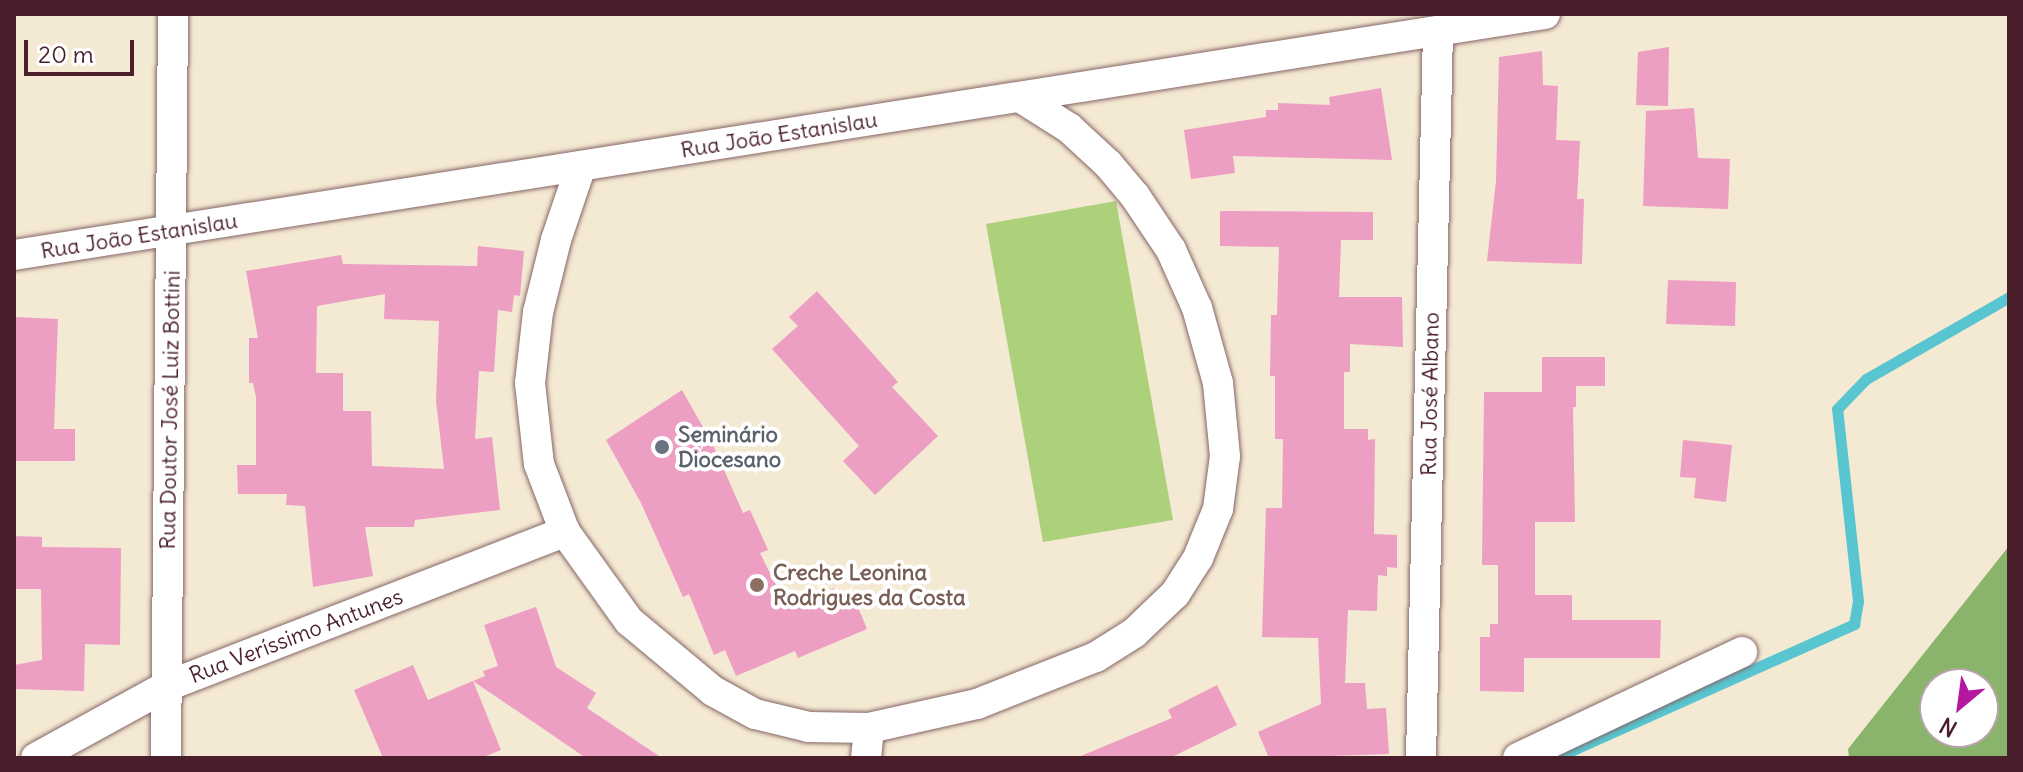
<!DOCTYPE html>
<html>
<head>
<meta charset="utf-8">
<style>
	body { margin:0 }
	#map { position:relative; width:2023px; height:772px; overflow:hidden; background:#f4e9d3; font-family:Delius,sans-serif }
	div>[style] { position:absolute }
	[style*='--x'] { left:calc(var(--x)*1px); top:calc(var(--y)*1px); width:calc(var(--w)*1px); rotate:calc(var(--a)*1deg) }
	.green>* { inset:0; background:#add17b }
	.forest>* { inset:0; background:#8ab36b }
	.stream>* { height:11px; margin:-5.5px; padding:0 5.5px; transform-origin:5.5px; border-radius:5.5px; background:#58c5d0 }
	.building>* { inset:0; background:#ec9ec3 }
	.roads { filter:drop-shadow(0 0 2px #866666) drop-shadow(0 0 2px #866666) }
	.minor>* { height:30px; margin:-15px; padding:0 15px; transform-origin:15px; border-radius:15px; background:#fff }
	.dots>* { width:22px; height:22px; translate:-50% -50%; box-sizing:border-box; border:4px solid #fff; border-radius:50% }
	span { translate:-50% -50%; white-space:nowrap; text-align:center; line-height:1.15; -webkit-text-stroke:8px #fff; paint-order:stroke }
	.street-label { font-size:22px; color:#4a1f2b }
	.worship-label { font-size:22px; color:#5b616d; font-weight:700 }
	.left { translate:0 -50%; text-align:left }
	.education-label { font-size:22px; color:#785e54; font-weight:700 }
	.frame { position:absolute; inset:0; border:16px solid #4a1f2b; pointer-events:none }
	.north { position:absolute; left:1919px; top:668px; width:80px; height:80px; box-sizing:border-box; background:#fff; border:2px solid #b7a5aa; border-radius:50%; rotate:209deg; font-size:22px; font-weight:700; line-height:32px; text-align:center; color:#4a1f2b }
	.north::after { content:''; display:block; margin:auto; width:28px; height:36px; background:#b5179e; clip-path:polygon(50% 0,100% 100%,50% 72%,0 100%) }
	.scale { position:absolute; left:24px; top:40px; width:110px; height:36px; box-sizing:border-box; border:4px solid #4a1f2b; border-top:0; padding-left:10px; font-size:24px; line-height:28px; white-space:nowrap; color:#4a1f2b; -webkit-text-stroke:6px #fff; paint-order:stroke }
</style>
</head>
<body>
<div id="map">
	<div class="green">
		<div style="clip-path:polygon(1116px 201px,1173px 520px,1043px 542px,986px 224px)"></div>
	</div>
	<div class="forest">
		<div style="clip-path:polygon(evenodd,2009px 546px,2009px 758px,1849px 758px,1848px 749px,2009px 546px,1935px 684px,1983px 684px,1983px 732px,1935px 732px,1935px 684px)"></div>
	</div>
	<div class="stream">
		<div style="--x:1555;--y:758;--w:328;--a:-24.1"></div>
		<div style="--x:1854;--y:624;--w:23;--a:-80"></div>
		<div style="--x:1858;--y:601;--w:193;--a:-96.2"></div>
		<div style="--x:1837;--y:409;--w:42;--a:-46"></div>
		<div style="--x:1866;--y:379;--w:165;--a:-29.8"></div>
	</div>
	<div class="building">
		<div style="clip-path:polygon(1669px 47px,1668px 106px,1636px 105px,1638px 52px)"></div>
		<div style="clip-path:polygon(1542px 51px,1543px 85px,1558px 86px,1556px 140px,1580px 141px,1577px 199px,1584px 199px,1582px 264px,1487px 261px,1496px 181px,1499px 57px)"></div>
		<div style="clip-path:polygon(1381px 88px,1392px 160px,1233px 156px,1235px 173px,1191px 179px,1184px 130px,1266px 117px,1266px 110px,1278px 110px,1278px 103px,1330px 105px,1329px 97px)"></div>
		<div style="clip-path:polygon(1694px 108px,1698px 158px,1730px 159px,1728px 209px,1643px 206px,1646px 111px)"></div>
		<div style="clip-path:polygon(1220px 211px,1373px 212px,1373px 240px,1341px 240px,1339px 297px,1402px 297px,1403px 347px,1350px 344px,1350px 372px,1344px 372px,1344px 429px,1368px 429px,1368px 440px,1375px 439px,1374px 534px,1397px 535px,1397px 568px,1387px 567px,1387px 576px,1378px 575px,1377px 611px,1348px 610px,1345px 683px,1365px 683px,1367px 709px,1386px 708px,1389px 754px,1269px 758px,1258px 732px,1321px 704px,1318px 638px,1262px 637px,1266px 508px,1282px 508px,1283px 439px,1275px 439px,1275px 376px,1270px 376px,1271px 315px,1277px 315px,1279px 247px,1220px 246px)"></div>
		<div style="clip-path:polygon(evenodd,478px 246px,524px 251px,520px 296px,514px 295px,512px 312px,498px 310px,494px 372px,479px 371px,475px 439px,492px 437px,500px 510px,415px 520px,414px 527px,365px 527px,373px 576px,313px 587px,305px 506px,286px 505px,287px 494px,238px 494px,237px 465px,256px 465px,256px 397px,253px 383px,249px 383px,249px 338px,258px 338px,246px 271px,341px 255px,343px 264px,477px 266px,478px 246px,385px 294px,384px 319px,439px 321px,436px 401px,444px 469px,372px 466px,371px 411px,343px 411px,343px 373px,316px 373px,317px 306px,385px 294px)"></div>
		<div style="clip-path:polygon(1668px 280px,1736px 282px,1735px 326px,1666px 324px)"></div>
		<div style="clip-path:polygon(817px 291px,898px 382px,892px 387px,938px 436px,875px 495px,843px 461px,859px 446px,772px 349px,798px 326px,789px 317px)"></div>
		<div style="clip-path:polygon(16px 317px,58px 319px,54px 429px,75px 429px,75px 461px,14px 461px)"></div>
		<div style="clip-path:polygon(1542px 357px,1605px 357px,1605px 386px,1576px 386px,1576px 407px,1573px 407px,1575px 522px,1535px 522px,1535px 595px,1572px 595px,1572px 620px,1661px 620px,1660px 658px,1524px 658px,1524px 692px,1480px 691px,1480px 637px,1490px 637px,1490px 624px,1498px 624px,1498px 565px,1482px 565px,1484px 392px,1542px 392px)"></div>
		<div style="clip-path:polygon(682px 390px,713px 445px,743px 513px,750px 510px,768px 550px,760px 553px,787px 607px,834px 588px,837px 597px,851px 590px,867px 629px,798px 658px,795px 651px,736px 676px,725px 650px,714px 655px,689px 594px,683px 597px,641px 503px,606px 440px)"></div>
		<div style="clip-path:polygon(1683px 440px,1732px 445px,1726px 502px,1694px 498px,1696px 478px,1680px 477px)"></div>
		<div style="clip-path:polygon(14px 536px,42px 537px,42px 547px,121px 548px,120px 645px,85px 644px,84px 691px,14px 689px,14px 665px,42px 660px,41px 589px,14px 589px)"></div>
		<div style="clip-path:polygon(536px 607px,556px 667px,596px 693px,587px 708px,662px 758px,586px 758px,473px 681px,485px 676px,483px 671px,498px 666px,484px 625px)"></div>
		<div style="clip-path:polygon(413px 665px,428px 700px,473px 681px,501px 750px,481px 758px,383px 758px,354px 690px)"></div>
		<div style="clip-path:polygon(1217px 685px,1237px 725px,1170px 758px,1076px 758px,1172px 718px,1168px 710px)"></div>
	</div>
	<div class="roads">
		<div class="minor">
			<div style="--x:581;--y:166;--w:78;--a:108.7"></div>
			<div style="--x:556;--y:240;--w:74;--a:104"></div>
			<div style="--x:538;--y:312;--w:71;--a:96.4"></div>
			<div style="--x:530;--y:383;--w:81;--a:83.7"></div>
			<div style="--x:539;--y:464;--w:73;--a:69.1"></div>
			<div style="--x:565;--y:532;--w:110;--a:54.3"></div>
			<div style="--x:629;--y:621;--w:109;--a:39.8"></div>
			<div style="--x:713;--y:691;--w:48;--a:28.7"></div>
			<div style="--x:755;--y:714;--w:56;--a:13.5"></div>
			<div style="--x:809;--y:727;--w:60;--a:1"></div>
			<div style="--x:869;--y:728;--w:111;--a:-12.5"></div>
			<div style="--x:977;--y:704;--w:128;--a:-21.6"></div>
			<div style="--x:1096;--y:657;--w:45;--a:-32.3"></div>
			<div style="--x:1134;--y:633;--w:57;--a:-43.6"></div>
			<div style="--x:1175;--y:594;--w:43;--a:-57.4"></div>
			<div style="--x:1198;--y:558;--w:53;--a:-67.8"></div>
			<div style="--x:1218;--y:509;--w:53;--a:-82.5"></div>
			<div style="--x:1225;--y:456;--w:73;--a:-95.5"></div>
			<div style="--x:1218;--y:383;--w:78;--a:-105.6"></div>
			<div style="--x:1197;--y:308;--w:64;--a:-114.1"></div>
			<div style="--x:1171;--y:250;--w:65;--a:-123.7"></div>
			<div style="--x:1135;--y:196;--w:42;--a:-130.2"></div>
			<div style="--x:1108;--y:164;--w:53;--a:-137.3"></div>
			<div style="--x:1069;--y:128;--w:58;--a:-147.7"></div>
			<div style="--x:14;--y:255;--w:1550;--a:-8.95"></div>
			<div style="--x:36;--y:758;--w:149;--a:-28.8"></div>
			<div style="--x:167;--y:686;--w:427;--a:-21.2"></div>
			<div style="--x:166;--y:758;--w:744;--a:-89.46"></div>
			<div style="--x:866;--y:758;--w:30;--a:-84"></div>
			<div style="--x:1421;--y:758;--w:727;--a:-88.66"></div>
			<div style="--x:1518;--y:758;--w:248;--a:-25.3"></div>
		</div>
	</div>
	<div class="dots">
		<div style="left:662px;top:447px;background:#6b7280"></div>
		<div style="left:757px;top:585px;background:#8d6e63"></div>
	</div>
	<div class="street-label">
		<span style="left:779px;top:135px;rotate:-9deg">Rua João Estanislau</span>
		<span style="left:139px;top:236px;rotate:-9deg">Rua João Estanislau</span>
		<span style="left:1430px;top:394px;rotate:-89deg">Rua José Albano</span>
		<span style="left:170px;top:410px;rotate:-89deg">Rua Doutor José Luiz Bottini</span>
		<span style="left:296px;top:636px;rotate:-21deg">Rua Veríssimo Antunes</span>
	</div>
	<div class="worship-label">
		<span class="left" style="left:678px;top:447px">Seminário<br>Diocesano</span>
	</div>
	<div class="education-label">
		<span class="left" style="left:773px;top:585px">Creche Leonina<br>Rodrigues da Costa</span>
	</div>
	<div class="frame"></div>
	<div class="north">N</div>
	<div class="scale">20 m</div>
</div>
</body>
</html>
